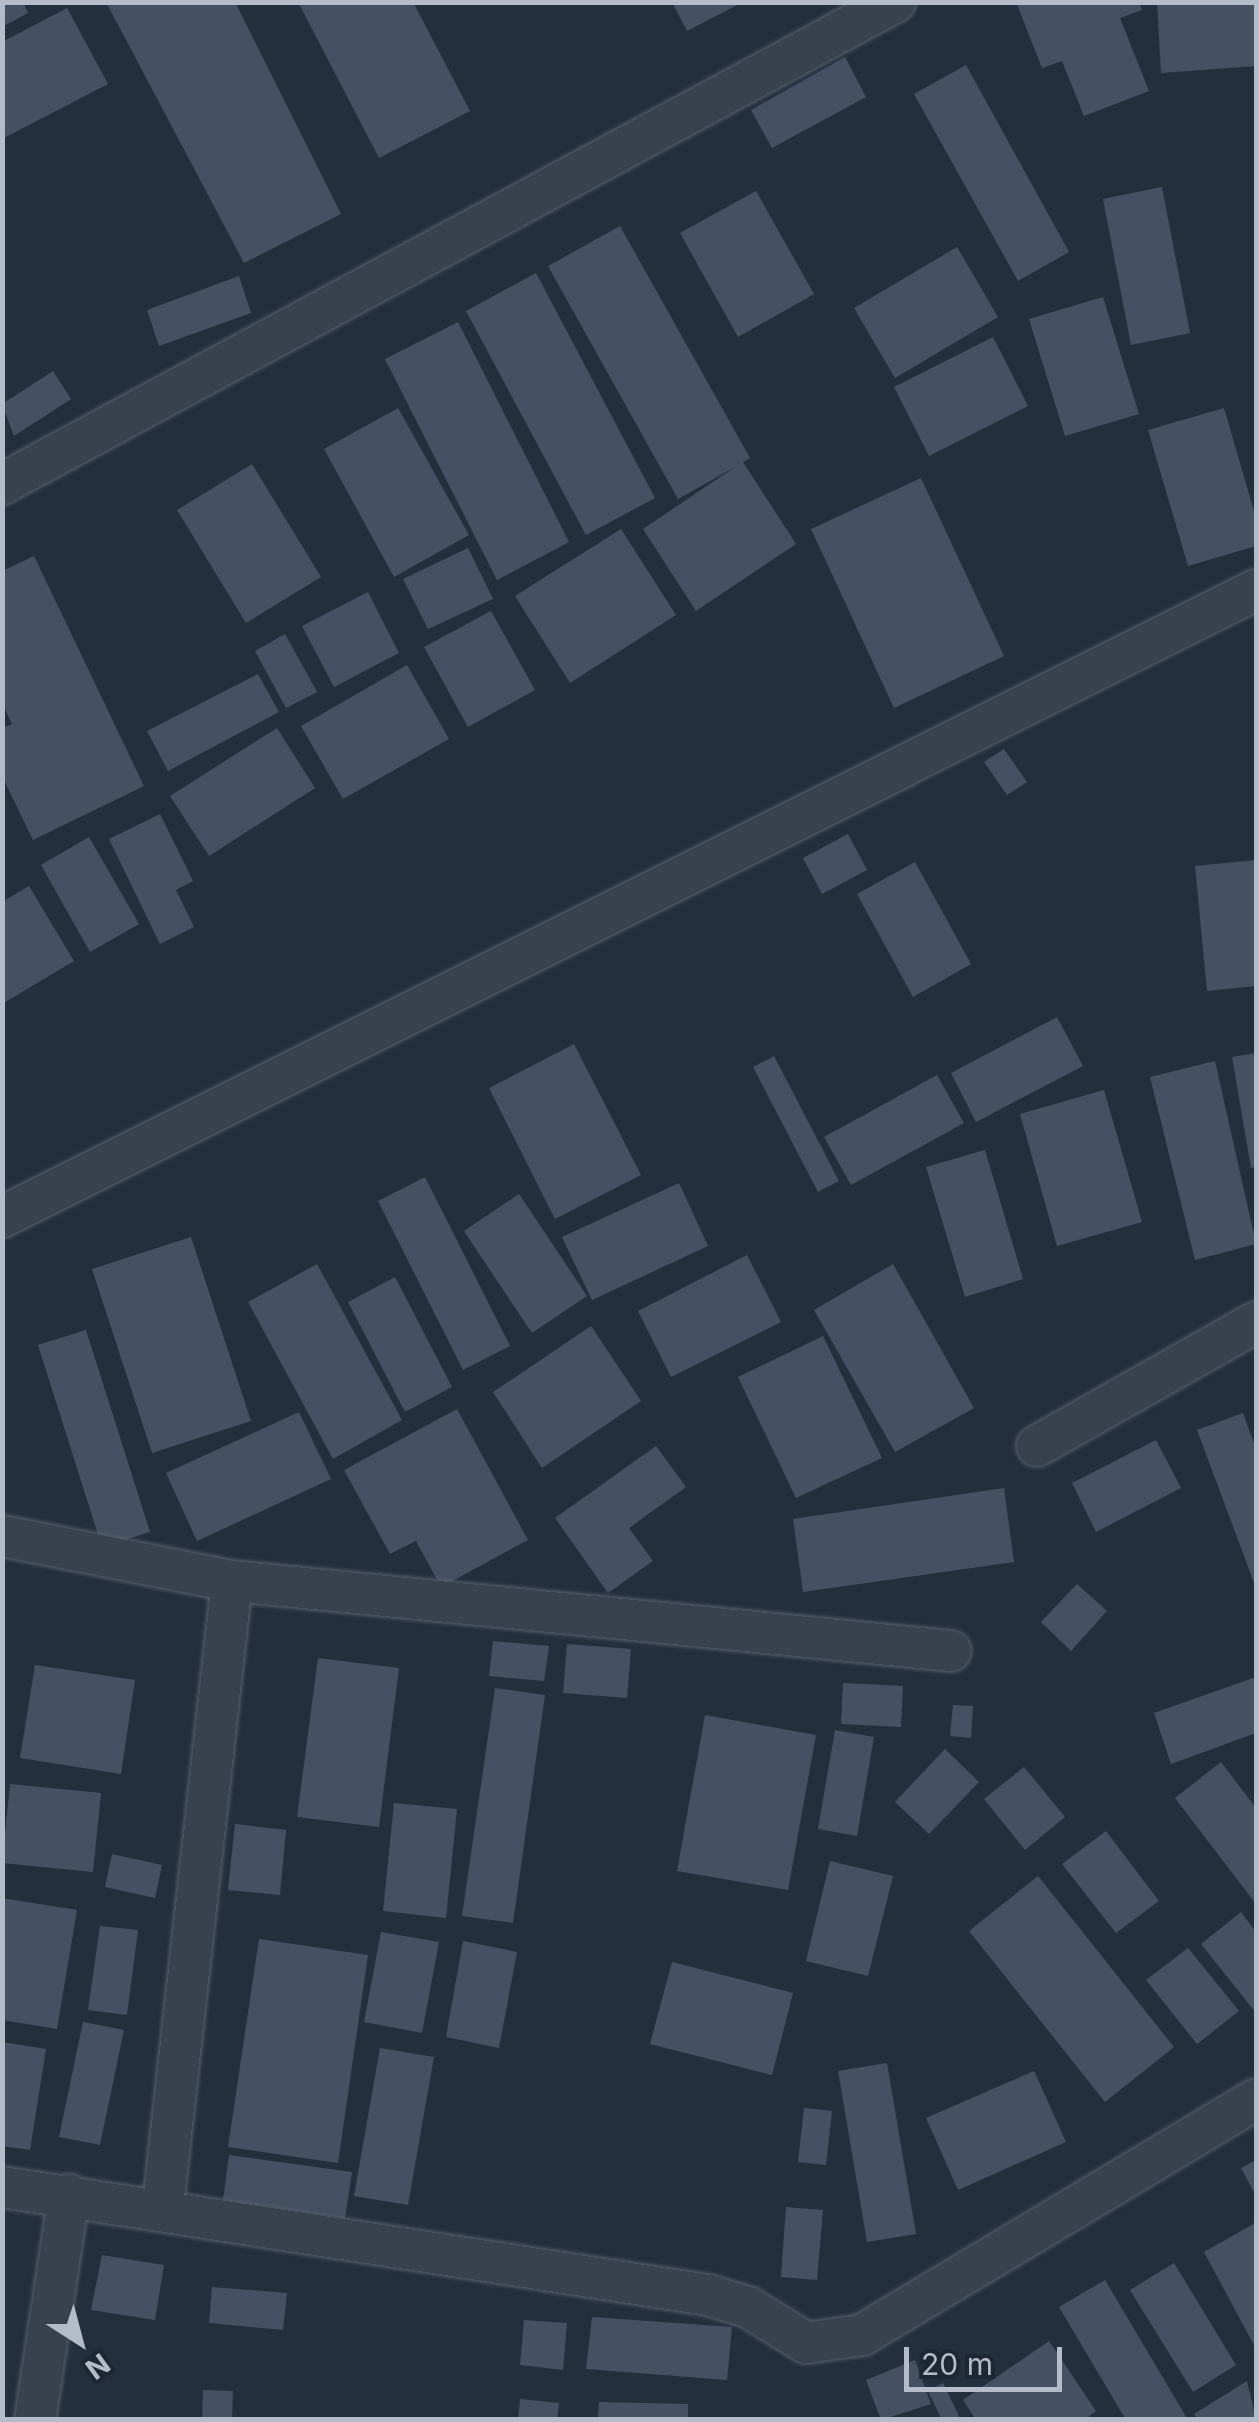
<!DOCTYPE html>
<html>
<head>
<meta charset="utf-8">
<style>
	body { margin:0 }
	#map { position:relative; width:1259px; height:2422px; overflow:hidden; background:#242f3e; font-family:Inter,sans-serif }
	div>[style] { position:absolute }
	[style*='--x'] { left:calc(var(--x)*1px); top:calc(var(--y)*1px); width:calc(var(--w)*1px); rotate:calc(var(--a)*1deg) }
	.building>* { inset:0; background:#455162 }
	.roads { filter:drop-shadow(0 0 2px #565f6c) drop-shadow(0 0 2px #565f6c) }
	.minor>* { height:40px; margin:-20px; padding:0 20px; transform-origin:20px; border-radius:20px; background:#38414e }
	span { translate:-50% -50%; white-space:nowrap; text-align:center; line-height:1.15; -webkit-text-stroke:8px #1d2633; paint-order:stroke }
	.frame { position:absolute; inset:0; border:5px solid #b4bcc9; pointer-events:none }
	.north { position:absolute; left:30px; top:2292px; width:100px; height:100px; -webkit-text-stroke:8px #1d2633; paint-order:stroke; rotate:144deg; font-size:28px; font-weight:700; line-height:40px; text-align:center; color:#b4bcc9 }
	.north::after { content:''; display:block; margin:auto; width:35px; height:45px; background:#b4bcc9; clip-path:polygon(50% 0,100% 100%,50% 72%,0 100%) }
	.scale { position:absolute; left:904px; top:2347px; width:158px; height:45px; box-sizing:border-box; border:5px solid #b4bcc9; border-top:0; padding-left:12px; font-size:30px; line-height:35px; white-space:nowrap; color:#b4bcc9; -webkit-text-stroke:8px #1d2633; paint-order:stroke }
</style>
</head>
<body>
<div id="map">
	<div class="building">
		<div style="clip-path:polygon(2px 2px,23px 2px,28px 13px,2px 27px)"></div>
		<div style="clip-path:polygon(106px 2px,235px 2px,341px 214px,244px 263px)"></div>
		<div style="clip-path:polygon(298px 2px,413px 2px,470px 111px,379px 158px)"></div>
		<div style="clip-path:polygon(672px 2px,736px 2px,737px 5px,687px 31px)"></div>
		<div style="clip-path:polygon(1016px 2px,1139px 2px,1142px 10px,1120px 18px,1149px 91px,1084px 116px,1062px 61px,1042px 68px)"></div>
		<div style="clip-path:polygon(1157px 2px,1256px 2px,1256px 66px,1161px 73px)"></div>
		<div style="clip-path:polygon(67px 8px,108px 84px,2px 139px,2px 42px)"></div>
		<div style="clip-path:polygon(845px 57px,866px 97px,772px 148px,751px 110px)"></div>
		<div style="clip-path:polygon(966px 65px,1069px 252px,1018px 281px,914px 94px)"></div>
		<div style="clip-path:polygon(1162px 187px,1190px 333px,1131px 345px,1103px 199px)"></div>
		<div style="clip-path:polygon(756px 191px,814px 294px,738px 337px,680px 233px)"></div>
		<div style="clip-path:polygon(620px 226px,750px 458px,743px 462px,796px 544px,696px 611px,643px 529px,735px 467px,678px 499px,548px 266px)"></div>
		<div style="clip-path:polygon(957px 247px,998px 317px,895px 378px,854px 308px)"></div>
		<div style="clip-path:polygon(536px 273px,655px 498px,586px 535px,466px 311px)"></div>
		<div style="clip-path:polygon(239px 276px,251px 313px,159px 346px,147px 310px)"></div>
		<div style="clip-path:polygon(1103px 297px,1139px 414px,1065px 436px,1029px 319px)"></div>
		<div style="clip-path:polygon(458px 322px,569px 542px,497px 580px,385px 359px)"></div>
		<div style="clip-path:polygon(993px 337px,1028px 406px,929px 456px,894px 387px)"></div>
		<div style="clip-path:polygon(53px 371px,71px 399px,14px 436px,2px 404px)"></div>
		<div style="clip-path:polygon(398px 408px,469px 535px,394px 577px,324px 449px)"></div>
		<div style="clip-path:polygon(1224px 408px,1256px 518px,1256px 546px,1188px 566px,1148px 430px)"></div>
		<div style="clip-path:polygon(252px 464px,321px 577px,246px 623px,177px 510px)"></div>
		<div style="clip-path:polygon(921px 478px,1004px 656px,894px 708px,811px 529px)"></div>
		<div style="clip-path:polygon(621px 529px,676px 615px,570px 683px,515px 596px)"></div>
		<div style="clip-path:polygon(468px 548px,493px 599px,428px 629px,403px 579px)"></div>
		<div style="clip-path:polygon(34px 556px,144px 786px,33px 840px,2px 776px,2px 728px,12px 724px,2px 703px,2px 571px)"></div>
		<div style="clip-path:polygon(368px 592px,399px 653px,334px 687px,302px 626px)"></div>
		<div style="clip-path:polygon(491px 611px,535px 690px,468px 727px,424px 647px)"></div>
		<div style="clip-path:polygon(285px 634px,317px 692px,286px 708px,255px 651px)"></div>
		<div style="clip-path:polygon(407px 665px,449px 739px,343px 799px,301px 726px)"></div>
		<div style="clip-path:polygon(258px 674px,279px 712px,168px 771px,147px 731px)"></div>
		<div style="clip-path:polygon(277px 728px,315px 788px,209px 856px,170px 796px)"></div>
		<div style="clip-path:polygon(1004px 749px,1027px 782px,1007px 795px,984px 762px)"></div>
		<div style="clip-path:polygon(160px 814px,193px 881px,176px 890px,194px 927px,160px 944px,109px 839px)"></div>
		<div style="clip-path:polygon(848px 834px,867px 870px,822px 894px,803px 858px)"></div>
		<div style="clip-path:polygon(89px 837px,139px 924px,90px 952px,41px 865px)"></div>
		<div style="clip-path:polygon(1256px 860px,1256px 986px,1207px 991px,1195px 866px)"></div>
		<div style="clip-path:polygon(915px 862px,971px 964px,913px 997px,857px 894px)"></div>
		<div style="clip-path:polygon(29px 886px,74px 961px,2px 1004px,2px 902px)"></div>
		<div style="clip-path:polygon(1057px 1017px,1083px 1066px,976px 1122px,951px 1073px)"></div>
		<div style="clip-path:polygon(574px 1044px,641px 1175px,555px 1219px,489px 1088px)"></div>
		<div style="clip-path:polygon(1256px 1053px,1256px 1167px,1251px 1168px,1232px 1057px)"></div>
		<div style="clip-path:polygon(774px 1056px,839px 1181px,818px 1192px,753px 1067px)"></div>
		<div style="clip-path:polygon(1215px 1061px,1256px 1244px,1195px 1260px,1150px 1077px)"></div>
		<div style="clip-path:polygon(937px 1075px,964px 1123px,851px 1185px,824px 1137px)"></div>
		<div style="clip-path:polygon(1104px 1090px,1142px 1222px,1057px 1246px,1020px 1114px)"></div>
		<div style="clip-path:polygon(985px 1150px,1023px 1279px,965px 1297px,926px 1167px)"></div>
		<div style="clip-path:polygon(425px 1177px,510px 1346px,463px 1370px,378px 1201px)"></div>
		<div style="clip-path:polygon(679px 1183px,708px 1246px,592px 1300px,562px 1237px)"></div>
		<div style="clip-path:polygon(519px 1194px,587px 1296px,532px 1333px,464px 1231px)"></div>
		<div style="clip-path:polygon(191px 1237px,251px 1421px,152px 1453px,92px 1269px)"></div>
		<div style="clip-path:polygon(747px 1255px,781px 1322px,671px 1377px,638px 1311px)"></div>
		<div style="clip-path:polygon(317px 1264px,402px 1420px,333px 1459px,248px 1302px)"></div>
		<div style="clip-path:polygon(893px 1264px,974px 1408px,895px 1452px,814px 1310px)"></div>
		<div style="clip-path:polygon(395px 1277px,452px 1387px,405px 1412px,348px 1302px)"></div>
		<div style="clip-path:polygon(591px 1326px,641px 1401px,542px 1468px,493px 1392px)"></div>
		<div style="clip-path:polygon(86px 1330px,150px 1532px,102px 1547px,38px 1345px)"></div>
		<div style="clip-path:polygon(823px 1336px,882px 1458px,796px 1498px,738px 1377px)"></div>
		<div style="clip-path:polygon(457px 1409px,528px 1540px,441px 1587px,416px 1541px,390px 1554px,344px 1470px)"></div>
		<div style="clip-path:polygon(299px 1412px,331px 1479px,197px 1541px,166px 1473px)"></div>
		<div style="clip-path:polygon(1243px 1413px,1256px 1449px,1256px 1588px,1197px 1430px)"></div>
		<div style="clip-path:polygon(1156px 1440px,1181px 1488px,1096px 1532px,1072px 1483px)"></div>
		<div style="clip-path:polygon(656px 1446px,686px 1487px,629px 1528px,653px 1561px,608px 1593px,555px 1518px)"></div>
		<div style="clip-path:polygon(1004px 1488px,1014px 1562px,803px 1592px,793px 1519px)"></div>
		<div style="clip-path:polygon(1077px 1584px,1107px 1611px,1071px 1651px,1041px 1622px)"></div>
		<div style="clip-path:polygon(493px 1641px,549px 1646px,544px 1681px,489px 1676px)"></div>
		<div style="clip-path:polygon(567px 1644px,631px 1649px,627px 1698px,563px 1693px)"></div>
		<div style="clip-path:polygon(318px 1658px,399px 1668px,379px 1827px,297px 1817px)"></div>
		<div style="clip-path:polygon(35px 1665px,135px 1680px,121px 1774px,20px 1758px)"></div>
		<div style="clip-path:polygon(1256px 1677px,1256px 1733px,1171px 1764px,1154px 1713px)"></div>
		<div style="clip-path:polygon(843px 1683px,903px 1686px,901px 1727px,841px 1724px)"></div>
		<div style="clip-path:polygon(495px 1688px,545px 1695px,513px 1923px,462px 1916px)"></div>
		<div style="clip-path:polygon(953px 1705px,973px 1706px,971px 1738px,950px 1736px)"></div>
		<div style="clip-path:polygon(705px 1715px,816px 1735px,788px 1890px,677px 1871px)"></div>
		<div style="clip-path:polygon(835px 1730px,874px 1737px,857px 1836px,818px 1829px)"></div>
		<div style="clip-path:polygon(945px 1749px,979px 1782px,929px 1834px,895px 1802px)"></div>
		<div style="clip-path:polygon(1221px 1762px,1256px 1808px,1256px 1904px,1175px 1798px)"></div>
		<div style="clip-path:polygon(1024px 1767px,1065px 1817px,1025px 1850px,984px 1799px)"></div>
		<div style="clip-path:polygon(10px 1784px,101px 1793px,93px 1872px,2px 1863px)"></div>
		<div style="clip-path:polygon(394px 1803px,457px 1809px,446px 1918px,383px 1911px)"></div>
		<div style="clip-path:polygon(235px 1824px,286px 1830px,280px 1895px,228px 1890px)"></div>
		<div style="clip-path:polygon(1106px 1831px,1159px 1901px,1116px 1933px,1062px 1864px)"></div>
		<div style="clip-path:polygon(112px 1854px,162px 1865px,155px 1898px,105px 1887px)"></div>
		<div style="clip-path:polygon(830px 1861px,893px 1876px,868px 1976px,806px 1961px)"></div>
		<div style="clip-path:polygon(1038px 1876px,1174px 2047px,1105px 2102px,969px 1931px)"></div>
		<div style="clip-path:polygon(2px 1898px,77px 1910px,57px 2029px,2px 2020px)"></div>
		<div style="clip-path:polygon(1241px 1912px,1256px 1932px,1256px 2013px,1201px 1944px)"></div>
		<div style="clip-path:polygon(100px 1926px,138px 1930px,127px 2015px,88px 2010px)"></div>
		<div style="clip-path:polygon(381px 1932px,439px 1942px,422px 2033px,364px 2022px)"></div>
		<div style="clip-path:polygon(259px 1939px,368px 1955px,338px 2163px,228px 2147px)"></div>
		<div style="clip-path:polygon(463px 1941px,517px 1952px,499px 2048px,446px 2037px)"></div>
		<div style="clip-path:polygon(1188px 1948px,1239px 2011px,1197px 2044px,1146px 1980px)"></div>
		<div style="clip-path:polygon(672px 1962px,793px 1993px,772px 2075px,650px 2044px)"></div>
		<div style="clip-path:polygon(83px 2022px,124px 2030px,100px 2145px,59px 2137px)"></div>
		<div style="clip-path:polygon(2px 2042px,46px 2049px,30px 2150px,2px 2146px)"></div>
		<div style="clip-path:polygon(380px 2048px,434px 2057px,408px 2205px,354px 2196px)"></div>
		<div style="clip-path:polygon(887px 2063px,916px 2234px,867px 2242px,838px 2071px)"></div>
		<div style="clip-path:polygon(1034px 2071px,1066px 2142px,958px 2190px,926px 2118px)"></div>
		<div style="clip-path:polygon(804px 2108px,832px 2111px,826px 2165px,798px 2162px)"></div>
		<div style="clip-path:polygon(229px 2155px,352px 2172px,345px 2218px,223px 2200px)"></div>
		<div style="clip-path:polygon(1256px 2160px,1256px 2196px,1241px 2168px)"></div>
		<div style="clip-path:polygon(786px 2207px,823px 2210px,817px 2280px,781px 2277px)"></div>
		<div style="clip-path:polygon(1255px 2223px,1256px 2226px,1256px 2349px,1204px 2252px)"></div>
		<div style="clip-path:polygon(102px 2255px,164px 2265px,155px 2320px,91px 2310px)"></div>
		<div style="clip-path:polygon(1174px 2263px,1236px 2365px,1193px 2392px,1130px 2290px)"></div>
		<div style="clip-path:polygon(1105px 2280px,1188px 2420px,1126px 2420px,1059px 2307px)"></div>
		<div style="clip-path:polygon(212px 2287px,287px 2293px,283px 2330px,209px 2323px)"></div>
		<div style="clip-path:polygon(592px 2317px,732px 2327px,727px 2380px,586px 2369px)"></div>
		<div style="clip-path:polygon(524px 2320px,567px 2323px,563px 2370px,520px 2365px)"></div>
		<div style="clip-path:polygon(1049px 2341px,1096px 2411px,1084px 2420px,976px 2420px,963px 2400px)"></div>
		<div style="clip-path:polygon(915px 2360px,931px 2404px,881px 2420px,866px 2380px)"></div>
		<div style="clip-path:polygon(1247px 2381px,1256px 2420px,1198px 2420px,1194px 2414px)"></div>
		<div style="clip-path:polygon(943px 2383px,961px 2420px,942px 2420px,928px 2391px)"></div>
		<div style="clip-path:polygon(203px 2390px,233px 2391px,232px 2420px,202px 2420px)"></div>
		<div style="clip-path:polygon(520px 2399px,559px 2403px,557px 2420px,518px 2420px)"></div>
		<div style="clip-path:polygon(599px 2402px,688px 2404px,688px 2420px,598px 2420px)"></div>
	</div>
	<div class="roads">
		<div class="minor">
			<div style="--x:2;--y:484;--w:1015;--a:-28.36"></div>
			<div style="--x:2;--y:1217;--w:1402;--a:-26.57"></div>
			<div style="--x:1037;--y:1446;--w:252;--a:-29.5"></div>
			<div style="--x:2;--y:1536;--w:234;--a:11.1"></div>
			<div style="--x:232;--y:1581;--w:722;--a:5.56"></div>
			<div style="--x:2;--y:2187;--w:714;--a:8.7"></div>
			<div style="--x:708;--y:2295;--w:42;--a:16.7"></div>
			<div style="--x:748;--y:2307;--w:68;--a:31.8"></div>
			<div style="--x:806;--y:2343;--w:57;--a:-8.1"></div>
			<div style="--x:862;--y:2335;--w:459;--a:-30.9"></div>
			<div style="--x:163;--y:2206;--w:629;--a:-83.7"></div>
			<div style="--x:35;--y:2420;--w:228;--a:-81.4"></div>
		</div>
	</div>
	<div class="frame"></div>
	<div class="north">N</div>
	<div class="scale">20 m</div>
</div>
</body>
</html>
